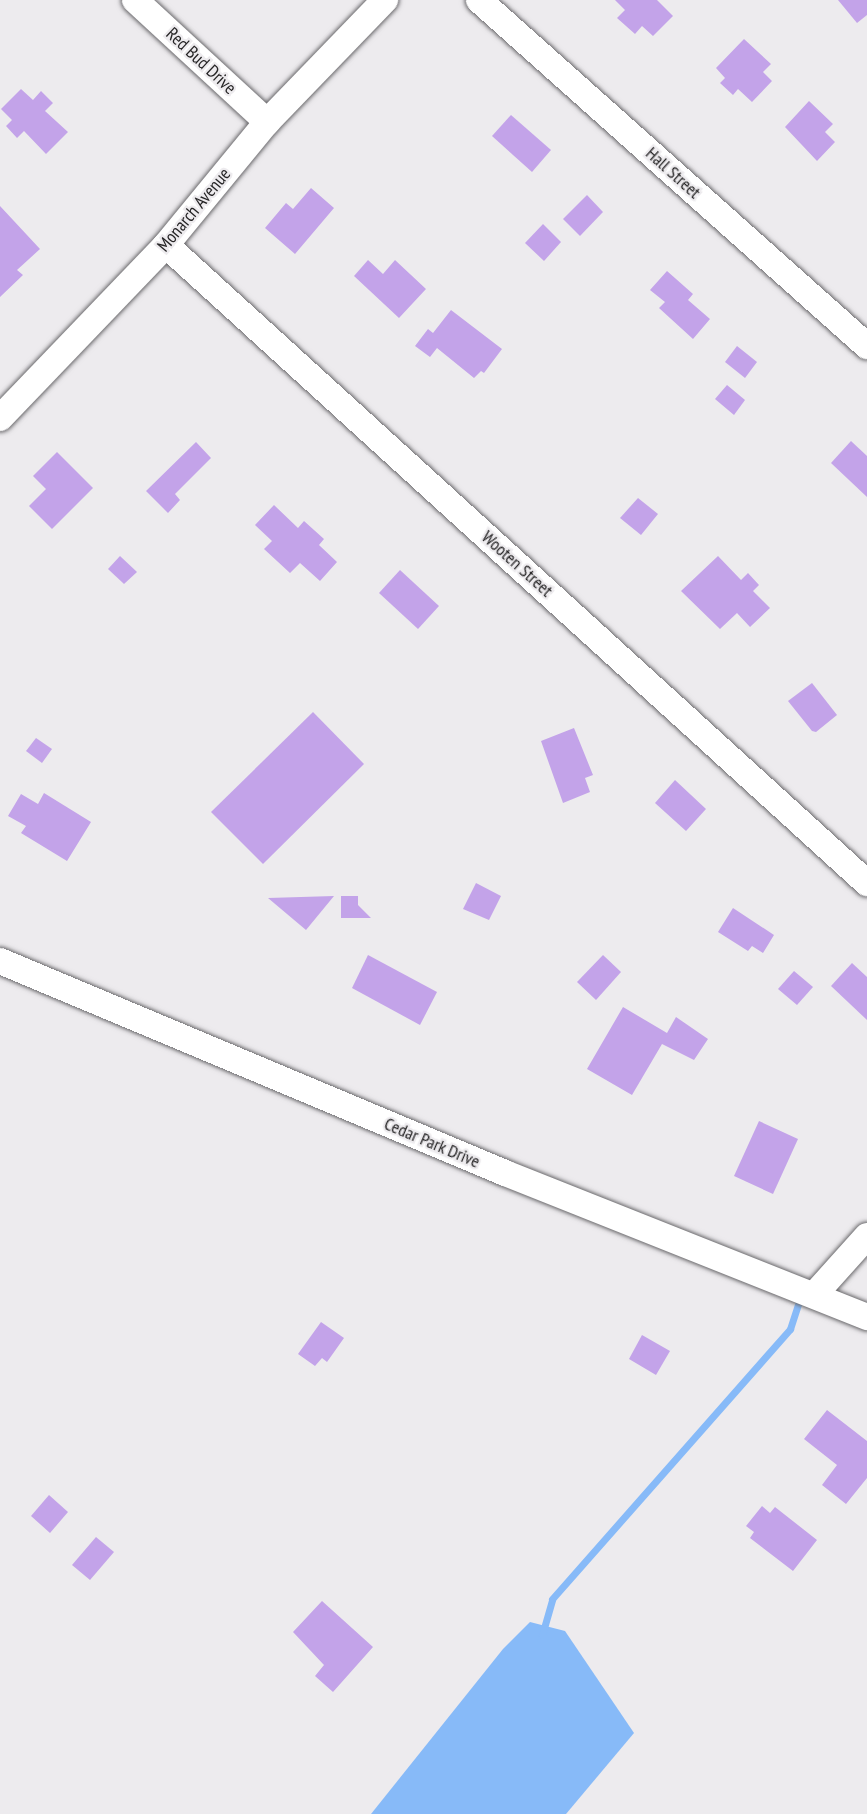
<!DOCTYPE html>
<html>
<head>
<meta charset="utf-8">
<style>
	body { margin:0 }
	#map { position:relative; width:867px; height:1814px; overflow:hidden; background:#edebee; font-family:"PT Sans Narrow",sans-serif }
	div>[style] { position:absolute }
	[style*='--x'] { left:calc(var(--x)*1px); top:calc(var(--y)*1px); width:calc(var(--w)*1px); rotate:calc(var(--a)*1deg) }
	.water>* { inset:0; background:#87baf8 }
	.stream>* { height:7px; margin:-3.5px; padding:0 3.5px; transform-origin:3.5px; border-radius:3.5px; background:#87baf8 }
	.building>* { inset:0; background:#c3a3e9 }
	.roads { filter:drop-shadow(0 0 2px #6a696c) drop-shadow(0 0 2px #6a696c) }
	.minor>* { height:26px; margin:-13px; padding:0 13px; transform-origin:13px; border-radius:13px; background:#fff }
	span { translate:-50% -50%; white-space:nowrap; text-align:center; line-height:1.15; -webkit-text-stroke:4.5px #edebee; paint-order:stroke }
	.street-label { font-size:18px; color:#252425 }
</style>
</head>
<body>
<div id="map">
	<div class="water">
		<div style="clip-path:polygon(530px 1622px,565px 1631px,634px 1733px,566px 1814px,371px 1814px,503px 1649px)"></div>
	</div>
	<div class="stream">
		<div style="--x:542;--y:1635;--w:37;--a:-74"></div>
		<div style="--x:552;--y:1599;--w:360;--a:-48.6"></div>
		<div style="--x:790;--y:1329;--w:26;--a:-72"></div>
	</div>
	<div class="building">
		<div style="clip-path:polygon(615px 0,657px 0,673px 16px,653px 36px,642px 26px,635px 34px,617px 18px,625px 10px)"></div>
		<div style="clip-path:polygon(838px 0,867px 0,867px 15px,857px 23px)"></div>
		<div style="clip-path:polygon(744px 39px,771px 64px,763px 72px,772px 81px,752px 102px,738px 89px,733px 95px,720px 83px,725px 78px,716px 68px)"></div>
		<div style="clip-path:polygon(21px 89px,33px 100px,41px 91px,53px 103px,45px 111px,68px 132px,46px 154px,24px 131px,17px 138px,6px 126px,12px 120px,1px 109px)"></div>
		<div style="clip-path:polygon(809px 101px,833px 124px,825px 132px,835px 142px,817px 161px,785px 127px)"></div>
		<div style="clip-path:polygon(511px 115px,551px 150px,532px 172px,492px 136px)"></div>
		<div style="clip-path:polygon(311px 188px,334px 208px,295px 254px,265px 228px,286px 203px,293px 209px)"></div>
		<div style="clip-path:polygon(587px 195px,603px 212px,580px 236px,563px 219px)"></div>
		<div style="clip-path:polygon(0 206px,40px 249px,17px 270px,23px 275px,0 297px)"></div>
		<div style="clip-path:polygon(543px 224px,561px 242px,544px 261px,525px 243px)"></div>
		<div style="clip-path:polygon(368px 260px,383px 274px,395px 260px,426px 289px,399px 318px,354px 276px)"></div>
		<div style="clip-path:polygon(667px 271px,693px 294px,688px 300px,710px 319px,693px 339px,659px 308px,665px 302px,650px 290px)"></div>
		<div style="clip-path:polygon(451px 310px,502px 349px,484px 373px,481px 371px,474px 378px,437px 348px,430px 357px,415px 346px,428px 329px,433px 333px)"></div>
		<div style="clip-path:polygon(737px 346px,757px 362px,745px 378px,725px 362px)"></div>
		<div style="clip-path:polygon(727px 385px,745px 400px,734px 415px,715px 399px)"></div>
		<div style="clip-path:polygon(851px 441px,867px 456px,867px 497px,831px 463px)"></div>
		<div style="clip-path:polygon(196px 442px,211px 458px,175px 494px,180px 500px,168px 513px,146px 491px)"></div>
		<div style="clip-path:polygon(57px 452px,93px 488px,52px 529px,29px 506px,46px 489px,33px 476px)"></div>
		<div style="clip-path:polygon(638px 498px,658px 514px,641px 535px,620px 518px)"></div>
		<div style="clip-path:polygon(274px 505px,298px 528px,304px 521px,324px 539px,319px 545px,337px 562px,320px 581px,300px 563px,290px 573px,264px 549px,272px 541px,255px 525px)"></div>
		<div style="clip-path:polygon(120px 556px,137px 572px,124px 584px,108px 569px)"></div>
		<div style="clip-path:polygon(718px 556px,741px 580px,748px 573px,759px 585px,753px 591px,770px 608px,750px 627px,737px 613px,720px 629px,681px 591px)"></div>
		<div style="clip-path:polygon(400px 570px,439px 606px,418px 629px,379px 593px)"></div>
		<div style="clip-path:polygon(812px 683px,837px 715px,816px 732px,812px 731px,788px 701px)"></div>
		<div style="clip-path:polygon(313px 712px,364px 764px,263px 864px,211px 812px)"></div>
		<div style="clip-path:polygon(574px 728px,593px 775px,585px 778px,590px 792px,563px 803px,541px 741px)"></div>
		<div style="clip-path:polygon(36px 738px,52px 749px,42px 763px,26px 751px)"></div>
		<div style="clip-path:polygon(675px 780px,706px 809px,686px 831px,655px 803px)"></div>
		<div style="clip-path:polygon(44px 793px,91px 822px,67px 861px,21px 833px,26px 826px,8px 816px,21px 794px,38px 804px)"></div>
		<div style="clip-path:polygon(476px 883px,501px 896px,489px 920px,463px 909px)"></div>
		<div style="clip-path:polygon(334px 896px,306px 930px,268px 898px)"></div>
		<div style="clip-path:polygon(341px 896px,358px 896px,358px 905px,371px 918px,341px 918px)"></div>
		<div style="clip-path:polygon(733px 908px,774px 935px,763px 953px,752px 946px,748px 951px,718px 932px)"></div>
		<div style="clip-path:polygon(368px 955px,437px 992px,420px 1025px,352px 988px)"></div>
		<div style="clip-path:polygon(603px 955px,621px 972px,596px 1000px,577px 982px)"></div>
		<div style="clip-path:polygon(852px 963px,867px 977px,867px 1020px,831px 986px)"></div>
		<div style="clip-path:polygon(794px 971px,813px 987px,797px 1005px,778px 989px)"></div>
		<div style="clip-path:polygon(623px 1007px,667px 1033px,676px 1017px,708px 1039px,694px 1060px,662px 1044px,632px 1095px,587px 1069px)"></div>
		<div style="clip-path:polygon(759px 1121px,798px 1139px,773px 1194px,734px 1176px)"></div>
		<div style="clip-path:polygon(321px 1322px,344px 1338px,327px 1362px,322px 1358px,315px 1366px,298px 1354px)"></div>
		<div style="clip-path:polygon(642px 1335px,670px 1351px,656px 1375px,629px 1359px)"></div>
		<div style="clip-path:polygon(827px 1410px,867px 1441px,867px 1478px,846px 1504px,822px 1485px,837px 1465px,804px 1439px)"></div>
		<div style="clip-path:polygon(49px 1495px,68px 1512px,50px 1533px,31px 1516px)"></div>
		<div style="clip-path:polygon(762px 1506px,770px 1513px,775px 1507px,817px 1540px,793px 1571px,750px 1538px,754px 1532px,746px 1526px)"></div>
		<div style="clip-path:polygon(96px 1537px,114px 1552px,90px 1580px,72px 1565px)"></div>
		<div style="clip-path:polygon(322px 1601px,373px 1647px,333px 1692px,315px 1676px,324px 1665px,293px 1632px)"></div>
	</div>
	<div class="roads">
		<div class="minor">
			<div style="--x:135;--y:0;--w:180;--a:42.7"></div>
			<div style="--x:479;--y:0;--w:520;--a:41.73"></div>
			<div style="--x:166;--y:245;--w:948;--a:42.31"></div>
			<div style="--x:0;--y:418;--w:240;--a:-46.2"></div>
			<div style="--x:166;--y:245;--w:159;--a:-50.6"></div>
			<div style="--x:267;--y:122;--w:170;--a:-46"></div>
			<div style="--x:0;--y:961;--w:548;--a:22.77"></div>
			<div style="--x:505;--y:1173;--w:390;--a:21.7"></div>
			<div style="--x:815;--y:1294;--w:78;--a:-48.1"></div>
		</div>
	</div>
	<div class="street-label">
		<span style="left:201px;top:61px;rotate:43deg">Red Bud Drive</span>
		<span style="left:673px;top:173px;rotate:42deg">Hall Street</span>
		<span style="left:194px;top:210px;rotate:-50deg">Monarch Avenue</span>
		<span style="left:517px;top:564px;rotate:42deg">Wooten Street</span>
		<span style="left:432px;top:1143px;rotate:23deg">Cedar Park Drive</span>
	</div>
</div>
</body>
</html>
